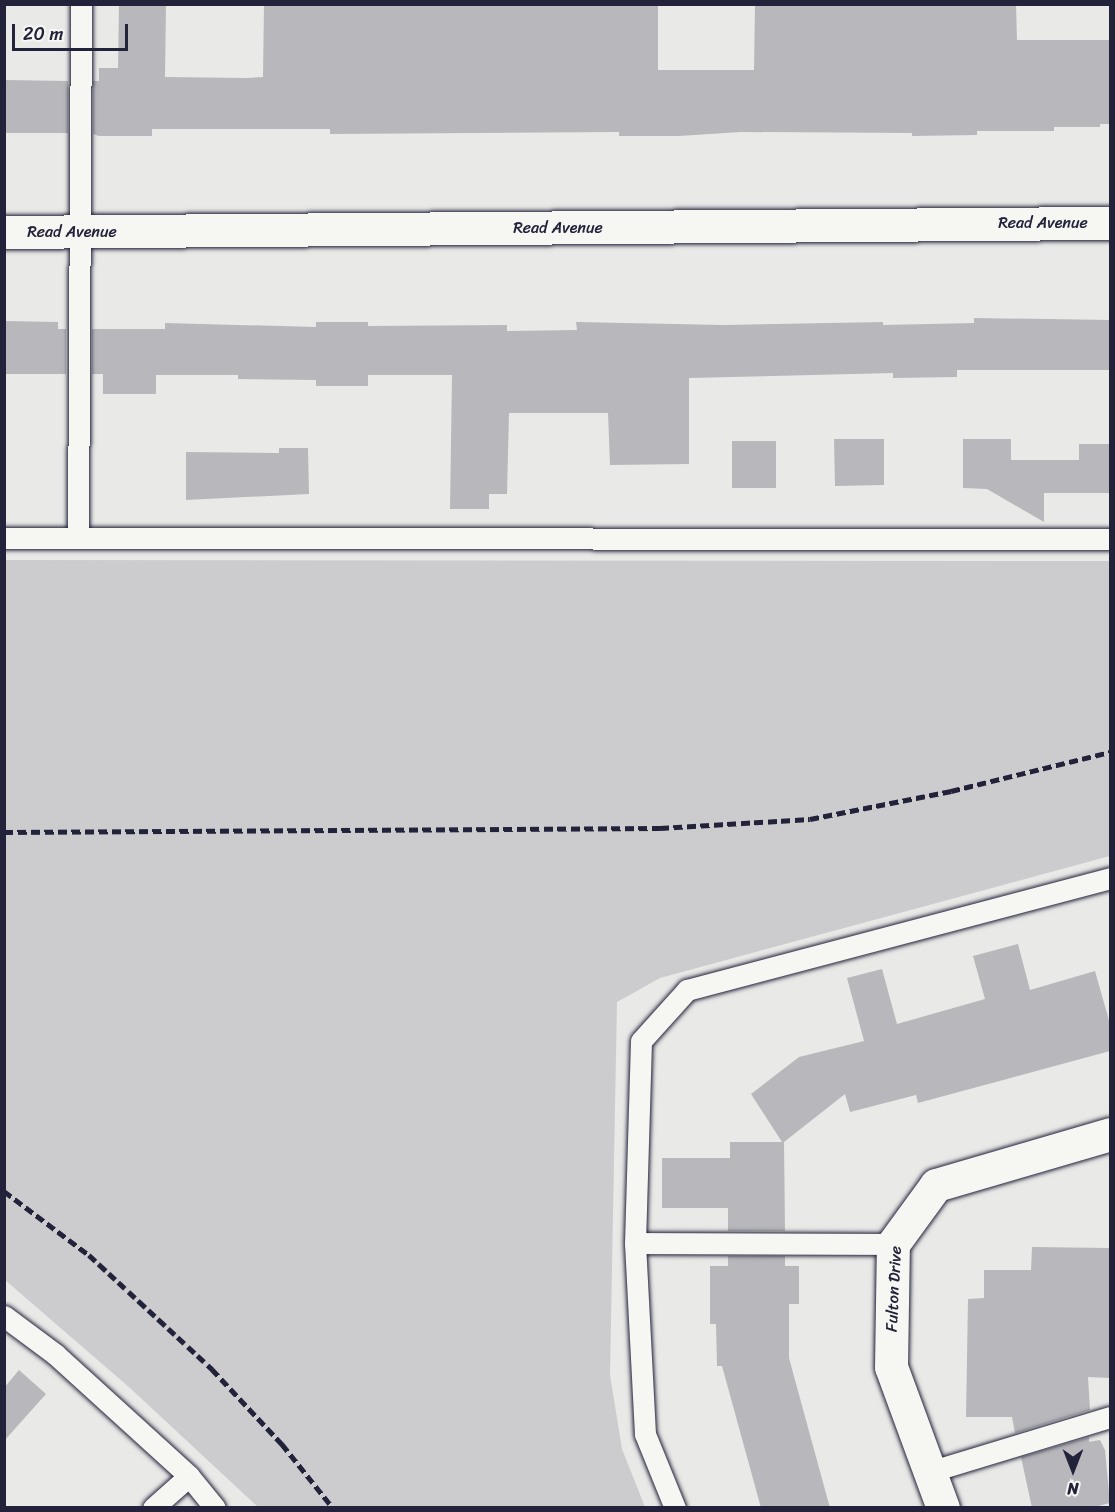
<!DOCTYPE html>
<html>
<head>
<meta charset="utf-8">
<style>
	body { margin:0 }
	#map { position:relative; width:1115px; height:1512px; overflow:hidden; background:#e9e9e7; font-family:Sriracha,sans-serif }
	div>[style] { position:absolute }
	[style*='--x'] { left:calc(var(--x)*1px); top:calc(var(--y)*1px); width:calc(var(--w)*1px); rotate:calc(var(--a)*1deg) }
	.green>* { inset:0; background:#ccccce }
	.building>* { inset:0; background:#b8b8bc }
	.roads { filter:drop-shadow(0 0 2px #22223b) drop-shadow(0 0 2px #22223b) }
	.service>* { height:21px; margin:-10.5px; padding:0 10.5px; transform-origin:10.5px; border-radius:10.5px; background:#f6f6f2 }
	.minor>* { height:33px; margin:-16.5px; padding:0 16.5px; transform-origin:16.5px; border-radius:16.5px; background:#f6f6f2 }
	.rail>* { height:4.5px; margin-top:-2.25px; transform-origin:0; background:repeating-linear-gradient(90deg,#22223b 0 9px,transparent 0 13.5px) }
	span { translate:-50% -50%; white-space:nowrap; text-align:center; line-height:1.15; -webkit-text-stroke:6px #f6f6f2; paint-order:stroke }
	.street-label { font-size:16px; color:#22223b }
	.frame { position:absolute; inset:0; border:6px solid #22223b; pointer-events:none }
	.north { position:absolute; left:1043px; top:1440px; width:60px; height:60px; -webkit-text-stroke:4px #f6f6f2; paint-order:stroke; rotate:180deg; font-size:16px; font-weight:700; line-height:24px; text-align:center; color:#22223b }
	.north::after { content:''; display:block; margin:auto; width:21px; height:27px; background:#22223b; clip-path:polygon(50% 0,100% 100%,50% 72%,0 100%) }
	.scale { position:absolute; left:12px; top:24px; width:116px; height:27px; box-sizing:border-box; border:3px solid #22223b; border-top:0; padding-left:8px; font-size:18px; line-height:21px; white-space:nowrap; color:#22223b; -webkit-text-stroke:4px #f6f6f2; paint-order:stroke }
</style>
</head>
<body>
<div id="map">
	<div class="green">
		<div style="clip-path:polygon(5px 560px,1110px 561px,1110px 856px,660px 978px,617px 1002px,610px 1375px,622px 1449px,645px 1507px,258px 1507px,130px 1388px,5px 1280px)"></div>
	</div>
	<div class="building">
		<div style="clip-path:polygon(119px 4px,166px 4px,165px 77px,246px 78px,263px 77px,264px 4px,658px 4px,658px 70px,754px 70px,755px 4px,1016px 4px,1017px 40px,1110px 40px,1110px 124px,1100px 124px,1100px 127px,1054px 127px,1054px 131px,977px 131px,977px 135px,912px 136px,912px 133px,741px 132px,679px 136px,619px 136px,619px 132px,330px 134px,330px 129px,152px 129px,152px 136px,99px 136px,93px 134px,93px 81px,99px 81px,99px 68px,118px 68px)"></div>
		<div style="clip-path:polygon(4px 80px,68px 81px,68px 133px,4px 133px)"></div>
		<div style="clip-path:polygon(974px 318px,1110px 320px,1110px 370px,957px 370px,957px 377px,893px 378px,893px 373px,689px 378px,689px 464px,610px 465px,608px 413px,509px 413px,507px 494px,489px 494px,489px 509px,450px 509px,452px 375px,368px 375px,368px 386px,316px 386px,316px 380px,238px 379px,238px 375px,156px 375px,156px 394px,103px 394px,103px 374px,92px 374px,92px 329px,165px 329px,165px 323px,316px 327px,316px 322px,368px 322px,368px 326px,507px 325px,507px 331px,577px 330px,576px 322px,724px 325px,883px 322px,883px 325px,974px 323px)"></div>
		<div style="clip-path:polygon(4px 321px,58px 322px,58px 329px,66px 329px,66px 374px,4px 374px)"></div>
		<div style="clip-path:polygon(834px 439px,884px 439px,884px 485px,835px 486px)"></div>
		<div style="clip-path:polygon(963px 439px,1011px 439px,1011px 460px,1079px 460px,1079px 444px,1110px 444px,1110px 493px,1044px 493px,1044px 522px,987px 489px,963px 488px)"></div>
		<div style="clip-path:polygon(732px 441px,776px 441px,776px 488px,732px 488px)"></div>
		<div style="clip-path:polygon(279px 448px,308px 448px,309px 494px,186px 500px,186px 452px,279px 453px)"></div>
		<div style="clip-path:polygon(1018px 944px,1030px 990px,1095px 971px,1110px 1024px,1110px 1051px,918px 1103px,916px 1095px,850px 1112px,845px 1094px,784px 1142px,785px 1231px,728px 1231px,728px 1208px,662px 1208px,662px 1158px,730px 1158px,730px 1142px,782px 1142px,751px 1094px,799px 1057px,864px 1041px,847px 978px,882px 969px,897px 1024px,985px 999px,973px 956px)"></div>
		<div style="clip-path:polygon(1032px 1247px,1110px 1248px,1110px 1378px,1088px 1377px,1090px 1410px,1015px 1433px,1012px 1417px,966px 1417px,968px 1299px,984px 1298px,984px 1270px,1031px 1270px)"></div>
		<div style="clip-path:polygon(728px 1256px,785px 1256px,785px 1266px,799px 1266px,799px 1304px,789px 1304px,789px 1358px,830px 1508px,761px 1508px,722px 1366px,717px 1366px,716px 1324px,710px 1324px,710px 1266px,728px 1266px)"></div>
		<div style="clip-path:polygon(19px 1370px,46px 1394px,4px 1441px,4px 1388px)"></div>
		<div style="clip-path:polygon(1089px 1437px,1089px 1442px,1100px 1440px,1105px 1450px,1110px 1503px,1090px 1508px,1032px 1508px,1021px 1457px)"></div>
	</div>
	<div class="roads">
		<div class="service">
			<div style="--x:4;--y:538;--w:1106;--a:0.05"></div>
			<div style="--x:78;--y:538;--w:534;--a:-89.68"></div>
			<div style="--x:635;--y:1243;--w:258;--a:0.2"></div>
			<div style="--x:4;--y:1316;--w:64;--a:36.7"></div>
			<div style="--x:55;--y:1354;--w:181;--a:42.3"></div>
			<div style="--x:189;--y:1476;--w:41;--a:50.9"></div>
			<div style="--x:929;--y:1472;--w:189;--a:-16.9"></div>
			<div style="--x:153;--y:1508;--w:48;--a:-41.6"></div>
			<div style="--x:675;--y:1508;--w:80;--a:-112.1"></div>
			<div style="--x:645;--y:1434;--w:191;--a:-93"></div>
			<div style="--x:635;--y:1243;--w:202;--a:-88.3"></div>
			<div style="--x:641;--y:1041;--w:69;--a:-48"></div>
			<div style="--x:687;--y:990;--w:438;--a:-14.8"></div>
		</div>
		<div class="minor">
			<div style="--x:4;--y:232;--w:1106;--a:-0.47"></div>
			<div style="--x:943;--y:1508;--w:150;--a:-110.2"></div>
			<div style="--x:891;--y:1367;--w:123;--a:-89.1"></div>
			<div style="--x:893;--y:1244;--w:73;--a:-53.9"></div>
			<div style="--x:936;--y:1185;--w:181;--a:-16.3"></div>
		</div>
	</div>
	<div class="rail">
		<div style="--x:4;--y:832;--w:656;--a:-0.35"></div>
		<div style="--x:660;--y:828;--w:150;--a:-3.4"></div>
		<div style="--x:810;--y:819;--w:144;--a:-11.2"></div>
		<div style="--x:951;--y:791;--w:164;--a:-13.8"></div>
		<div style="--x:4;--y:1191;--w:106;--a:37"></div>
		<div style="--x:89;--y:1255;--w:168;--a:42.8"></div>
		<div style="--x:212;--y:1369;--w:103;--a:47"></div>
		<div style="--x:282;--y:1444;--w:82;--a:51.4"></div>
	</div>
	<div class="street-label">
		<span style="left:1043px;top:223px">Read Avenue</span>
		<span style="left:558px;top:228px">Read Avenue</span>
		<span style="left:72px;top:232px">Read Avenue</span>
		<span style="left:894px;top:1289px;rotate:-87deg">Fulton Drive</span>
	</div>
	<div class="frame"></div>
	<div class="north">N</div>
	<div class="scale">20 m</div>
</div>
</body>
</html>
